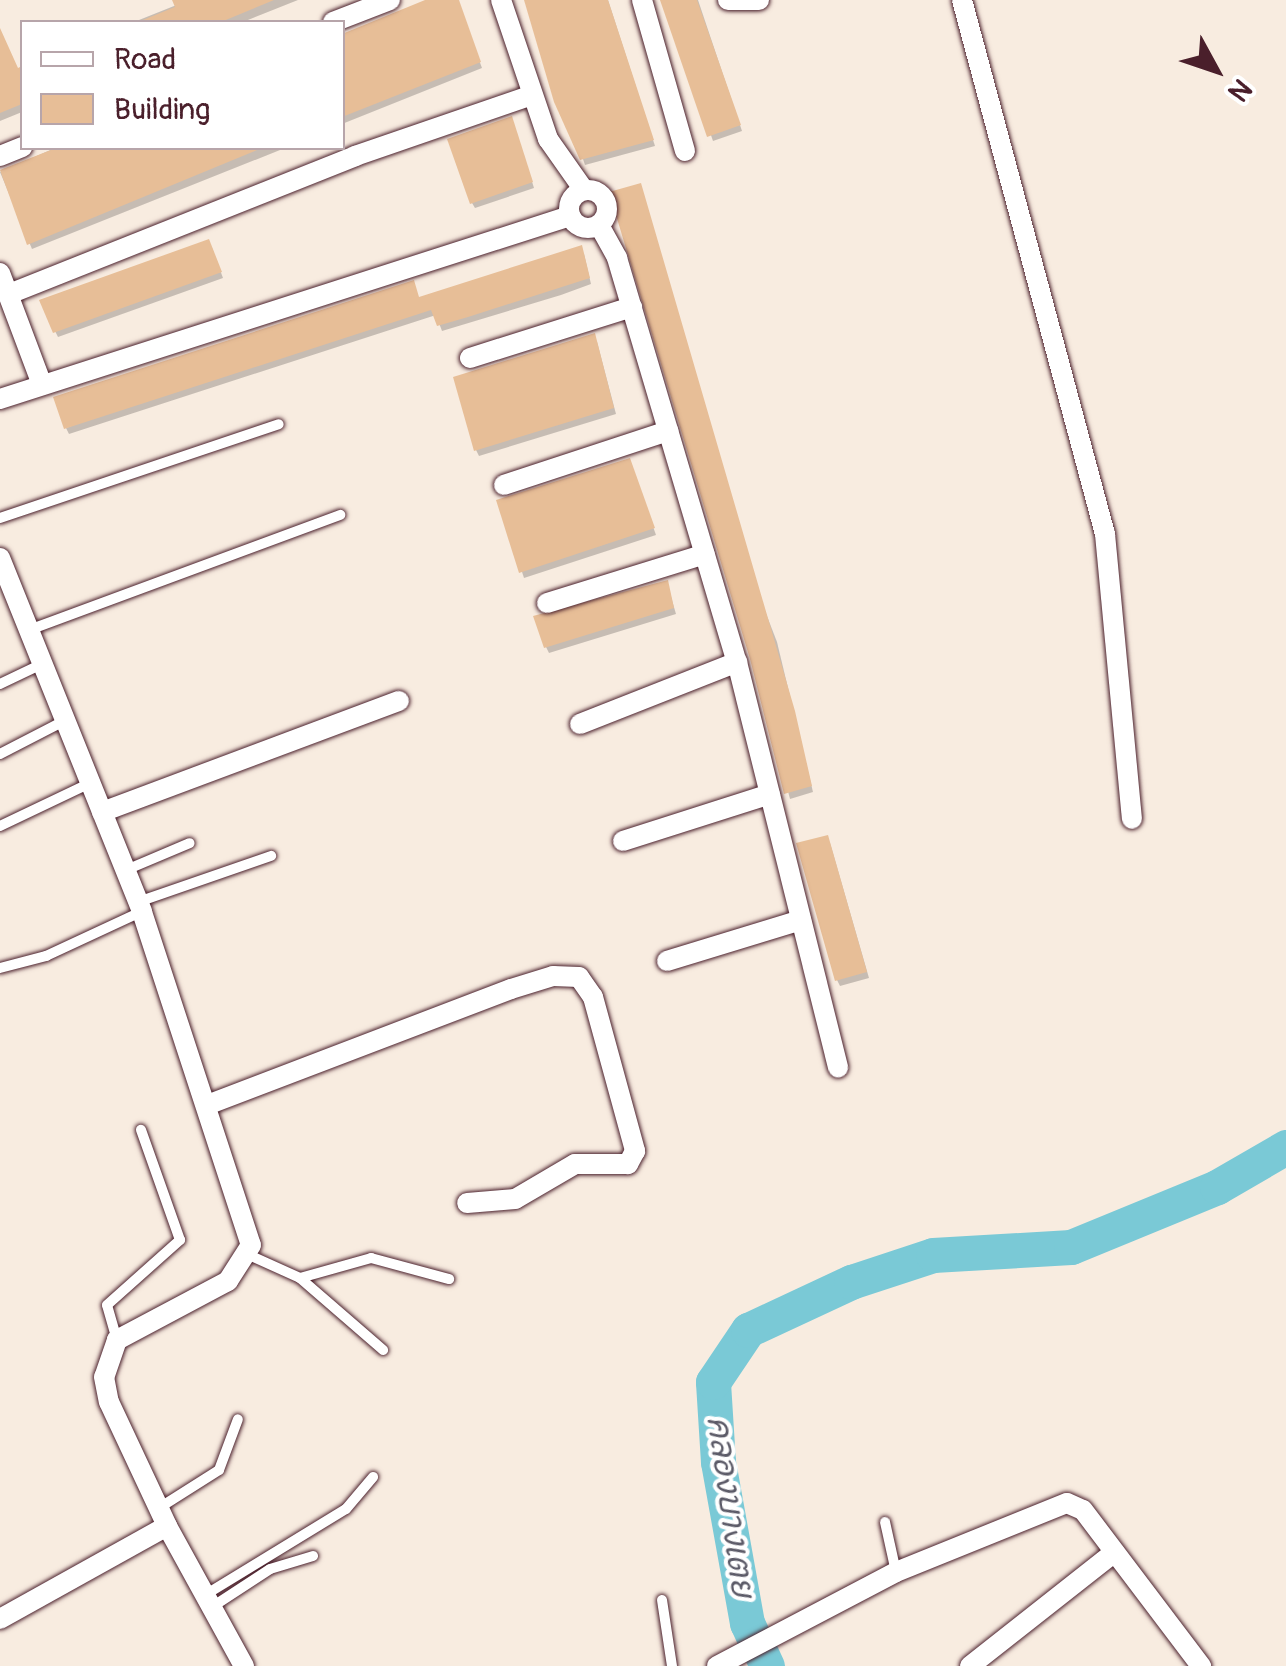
<!DOCTYPE html>
<html>
<head>
<meta charset="utf-8">
<style>
	body { margin:0 }
	#map { position:relative; width:1286px; height:1666px; overflow:hidden; background:#f8ece0; font-family:Pangolin,"Playpen Sans Thai",sans-serif }
	div>[style] { position:absolute }
	[style*='--x'] { left:calc(var(--x)*1px); top:calc(var(--y)*1px); width:calc(var(--w)*1px); rotate:calc(var(--a)*1deg) }
	.shadow>* { inset:0; background:#0003 }
	.river>* { height:35px; margin:-17.5px; padding:0 17.5px; transform-origin:17.5px; border-radius:17.5px; background:#7ac9d6 }
	.building>* { inset:0; background:#e7be97 }
	.roads { filter:drop-shadow(0 0 2px #4a1f2b) drop-shadow(0 0 2px #4a1f2b) }
	.lane>* { height:10px; margin:-5px; padding:0 5px; transform-origin:5px; border-radius:5px; background:#fff }
	.street>* { height:20px; margin:-10px; padding:0 10px; transform-origin:10px; border-radius:10px; background:#fff }
	.street>.ring { margin:-10px; padding:0; box-sizing:content-box; background:none; border:20px solid #fff; border-radius:50% }
	span { translate:-50% -50%; white-space:nowrap; text-align:center; line-height:1.15; -webkit-text-stroke:8px #fff; paint-order:stroke }
	.water-label { font-size:32px; color:#5b5a67; font-style:italic }
	.legend { position:absolute; left:20px; top:20px; width:325px; height:130px; box-sizing:border-box; background:#fff; border:2px solid #b7a5aa; margin:0; padding:12px 18px; list-style:none; font-size:30px; color:#4a1f2b }
	.legend li { display:flex; align-items:center; gap:20px; height:50px }
	.legend b { width:50px; border:2px solid #b7a5aa }
	.north { position:absolute; left:1166px; top:20px; width:100px; height:100px; -webkit-text-stroke:8px #fff; paint-order:stroke; rotate:130deg; font-size:28px; font-weight:700; line-height:40px; text-align:center; color:#4a1f2b }
	.north::after { content:''; display:block; margin:auto; width:35px; height:45px; background:#4a1f2b; clip-path:polygon(50% 0,100% 100%,50% 72%,0 100%) }
</style>
</head>
<body>
<div id="map">
	<div class="shadow">
		<div style="clip-path:polygon(189px 0,298px 0,243px 22px,134px 22px)"></div>
		<div style="clip-path:polygon(433px 0,457px 0,482px 68px,342px 124px,342px 37px)"></div>
		<div style="clip-path:polygon(529px 0,608px 0,655px 146px,585px 165px)"></div>
		<div style="clip-path:polygon(664px 0,698px 0,742px 131px,713px 141px)"></div>
		<div style="clip-path:polygon(0 32px,17px 71px,22px 68px,22px 112px,0 121px)"></div>
		<div style="clip-path:polygon(514px 125px,534px 188px,475px 208px,472px 203px)"></div>
		<div style="clip-path:polygon(55px 148px,285px 148px,32px 249px,0 172px)"></div>
		<div style="clip-path:polygon(212px 248px,223px 278px,58px 337px,55px 331px)"></div>
		<div style="clip-path:polygon(584px 254px,591px 284px,561px 295px,442px 331px,436px 315px,69px 434px,66px 428px,419px 299px)"></div>
		<div style="clip-path:polygon(597px 342px,616px 414px,479px 456px,476px 450px)"></div>
		<div style="clip-path:polygon(632px 467px,656px 535px,524px 578px,499px 501px)"></div>
		<div style="clip-path:polygon(751px 575px,777px 642px,813px 792px,790px 799px,753px 658px)"></div>
		<div style="clip-path:polygon(667px 583px,676px 614px,549px 653px,546px 647px,536px 618px)"></div>
		<div style="clip-path:polygon(830px 843px,869px 978px,840px 986px,837px 980px)"></div>
	</div>
	<div class="river">
		<div style="--x:767;--y:1666;--w:47;--a:-114.9"></div>
		<div style="--x:747;--y:1623;--w:164;--a:-100.2"></div>
		<div style="--x:718;--y:1462;--w:80;--a:-93.6"></div>
		<div style="--x:713;--y:1382;--w:63;--a:-56.1"></div>
		<div style="--x:748;--y:1330;--w:114;--a:-25"></div>
		<div style="--x:851;--y:1282;--w:86;--a:-18.2"></div>
		<div style="--x:933;--y:1255;--w:138;--a:-3.3"></div>
		<div style="--x:1071;--y:1247;--w:158;--a:-22.3"></div>
		<div style="--x:1217;--y:1187;--w:80;--a:-30.1"></div>
	</div>
	<div class="building">
		<div style="clip-path:polygon(172px 0,274px 0,221px 22px,138px 22px,175px 7px)"></div>
		<div style="clip-path:polygon(425px 0,459px 0,481px 62px,342px 117px,342px 34px)"></div>
		<div style="clip-path:polygon(524px 0,608px 0,654px 140px,580px 160px,554px 102px)"></div>
		<div style="clip-path:polygon(660px 0,697px 0,741px 125px,707px 137px)"></div>
		<div style="clip-path:polygon(0 28px,18px 68px,22px 66px,22px 104px,0 113px)"></div>
		<div style="clip-path:polygon(512px 116px,533px 182px,470px 204px,447px 139px)"></div>
		<div style="clip-path:polygon(56px 148px,262px 148px,27px 245px,0 170px)"></div>
		<div style="clip-path:polygon(641px 183px,795px 711px,812px 786px,784px 794px,750px 659px,609px 192px)"></div>
		<div style="clip-path:polygon(209px 239px,222px 272px,53px 333px,39px 300px)"></div>
		<div style="clip-path:polygon(582px 245px,590px 278px,468px 317px,437px 326px,431px 310px,64px 429px,53px 397px,414px 280px,419px 297px)"></div>
		<div style="clip-path:polygon(595px 333px,614px 408px,474px 451px,453px 377px)"></div>
		<div style="clip-path:polygon(630px 458px,655px 528px,519px 573px,496px 500px)"></div>
		<div style="clip-path:polygon(668px 580px,674px 608px,544px 648px,533px 616px)"></div>
		<div style="clip-path:polygon(828px 835px,867px 972px,835px 981px,796px 843px)"></div>
	</div>
	<div class="roads">
		<div class="lane">
			<div style="--x:0;--y:518;--w:294;--a:-18.6"></div>
			<div style="--x:29;--y:630;--w:332;--a:-20.3"></div>
			<div style="--x:0;--y:684;--w:47;--a:-25.5"></div>
			<div style="--x:0;--y:754;--w:72;--a:-27.3"></div>
			<div style="--x:0;--y:826;--w:100;--a:-25.5"></div>
			<div style="--x:126;--y:870;--w:69;--a:-22.9"></div>
			<div style="--x:138;--y:902;--w:141;--a:-19.1"></div>
			<div style="--x:0;--y:968;--w:48;--a:-14.6"></div>
			<div style="--x:46;--y:956;--w:105;--a:-24.9"></div>
			<div style="--x:249;--y:1255;--w:56;--a:24.3"></div>
			<div style="--x:300;--y:1278;--w:110;--a:40.9"></div>
			<div style="--x:300;--y:1278;--w:74;--a:-15.7"></div>
			<div style="--x:371;--y:1258;--w:81;--a:15.1"></div>
			<div style="--x:117;--y:1340;--w:36;--a:-106"></div>
			<div style="--x:107;--y:1305;--w:98;--a:-41.7"></div>
			<div style="--x:180;--y:1240;--w:117;--a:-109.5"></div>
			<div style="--x:159;--y:1508;--w:71;--a:-32.3"></div>
			<div style="--x:219;--y:1470;--w:54;--a:-69.6"></div>
			<div style="--x:885;--y:1522;--w:51;--a:77.6"></div>
			<div style="--x:205;--y:1595;--w:165;--a:-31.4"></div>
			<div style="--x:346;--y:1509;--w:42;--a:-49.8"></div>
			<div style="--x:662;--y:1600;--w:67;--a:81.4"></div>
			<div style="--x:212;--y:1607;--w:69;--a:-33.2"></div>
			<div style="--x:270;--y:1569;--w:45;--a:-16.8"></div>
		</div>
		<div class="street">
			<div style="--x:501;--y:0;--w:147;--a:71.3"></div>
			<div style="--x:548;--y:139;--w:62;--a:54.8"></div>
			<div style="--x:642;--y:0;--w:157;--a:74.1"></div>
			<div style="--x:728;--y:0;--w:31;--a:0"></div>
			<div style="--x:962;--y:0;--w:553;--a:75.01"></div>
			<div style="--x:1105;--y:534;--w:286;--a:84.6"></div>
			<div style="--x:333;--y:22;--w:61;--a:-21.1"></div>
			<div style="--x:0;--y:156;--w:24;--a:-22"></div>
			<div class="ring" style="left:569px;top:190px;width:18px;height:18px"></div>
			<div style="--x:599;--y:225;--w:38;--a:61"></div>
			<div style="--x:617;--y:258;--w:421;--a:73.5"></div>
			<div style="--x:737;--y:662;--w:418;--a:76"></div>
			<div style="--x:0;--y:273;--w:116;--a:69.4"></div>
			<div style="--x:9;--y:294;--w:373;--a:-21.7"></div>
			<div style="--x:355;--y:156;--w:187;--a:-19"></div>
			<div style="--x:470;--y:358;--w:170;--a:-17.5"></div>
			<div style="--x:0;--y:399;--w:599;--a:-17.8"></div>
			<div style="--x:504;--y:485;--w:173;--a:-18.2"></div>
			<div style="--x:0;--y:558;--w:381;--a:68.1"></div>
			<div style="--x:142;--y:912;--w:350;--a:71.9"></div>
			<div style="--x:251;--y:1245;--w:43;--a:122.6"></div>
			<div style="--x:228;--y:1281;--w:126;--a:152"></div>
			<div style="--x:117;--y:1340;--w:39;--a:109"></div>
			<div style="--x:104;--y:1377;--w:25;--a:79"></div>
			<div style="--x:109;--y:1402;--w:137;--a:64.9"></div>
			<div style="--x:167;--y:1526;--w:160;--a:61.2"></div>
			<div style="--x:547;--y:603;--w:165;--a:-17.2"></div>
			<div style="--x:580;--y:724;--w:169;--a:-21.5"></div>
			<div style="--x:102;--y:812;--w:317;--a:-20.5"></div>
			<div style="--x:623;--y:841;--w:154;--a:-17.7"></div>
			<div style="--x:667;--y:961;--w:140;--a:-17"></div>
			<div style="--x:207;--y:1105;--w:325;--a:-20.9"></div>
			<div style="--x:511;--y:989;--w:44;--a:-17.2"></div>
			<div style="--x:553;--y:976;--w:26;--a:2"></div>
			<div style="--x:579;--y:977;--w:24;--a:55"></div>
			<div style="--x:593;--y:997;--w:160;--a:74.7"></div>
			<div style="--x:635;--y:1151;--w:15;--a:118"></div>
			<div style="--x:628;--y:1164;--w:53;--a:180"></div>
			<div style="--x:575;--y:1164;--w:69;--a:149.7"></div>
			<div style="--x:515;--y:1199;--w:48;--a:175.2"></div>
			<div style="--x:0;--y:1619;--w:191;--a:-29.1"></div>
			<div style="--x:717;--y:1666;--w:202;--a:-27.7"></div>
			<div style="--x:896;--y:1572;--w:184;--a:-22"></div>
			<div style="--x:1067;--y:1503;--w:17;--a:24"></div>
			<div style="--x:1083;--y:1510;--w:196;--a:52.9"></div>
			<div style="--x:970;--y:1666;--w:184;--a:-38.2"></div>
		</div>
	</div>
	<div class="water-label">
		<span style="left:730px;top:1507px;rotate:82deg">คลองบางเตย</span>
	</div>
	<ul class="legend">
	<li><b style="height:12px;background:#fff"></b>Road</li>
	<li><b style="height:28px;background:#e7be97"></b>Building</li>
	</ul>
	<div class="north">N</div>
</div>
</body>
</html>
